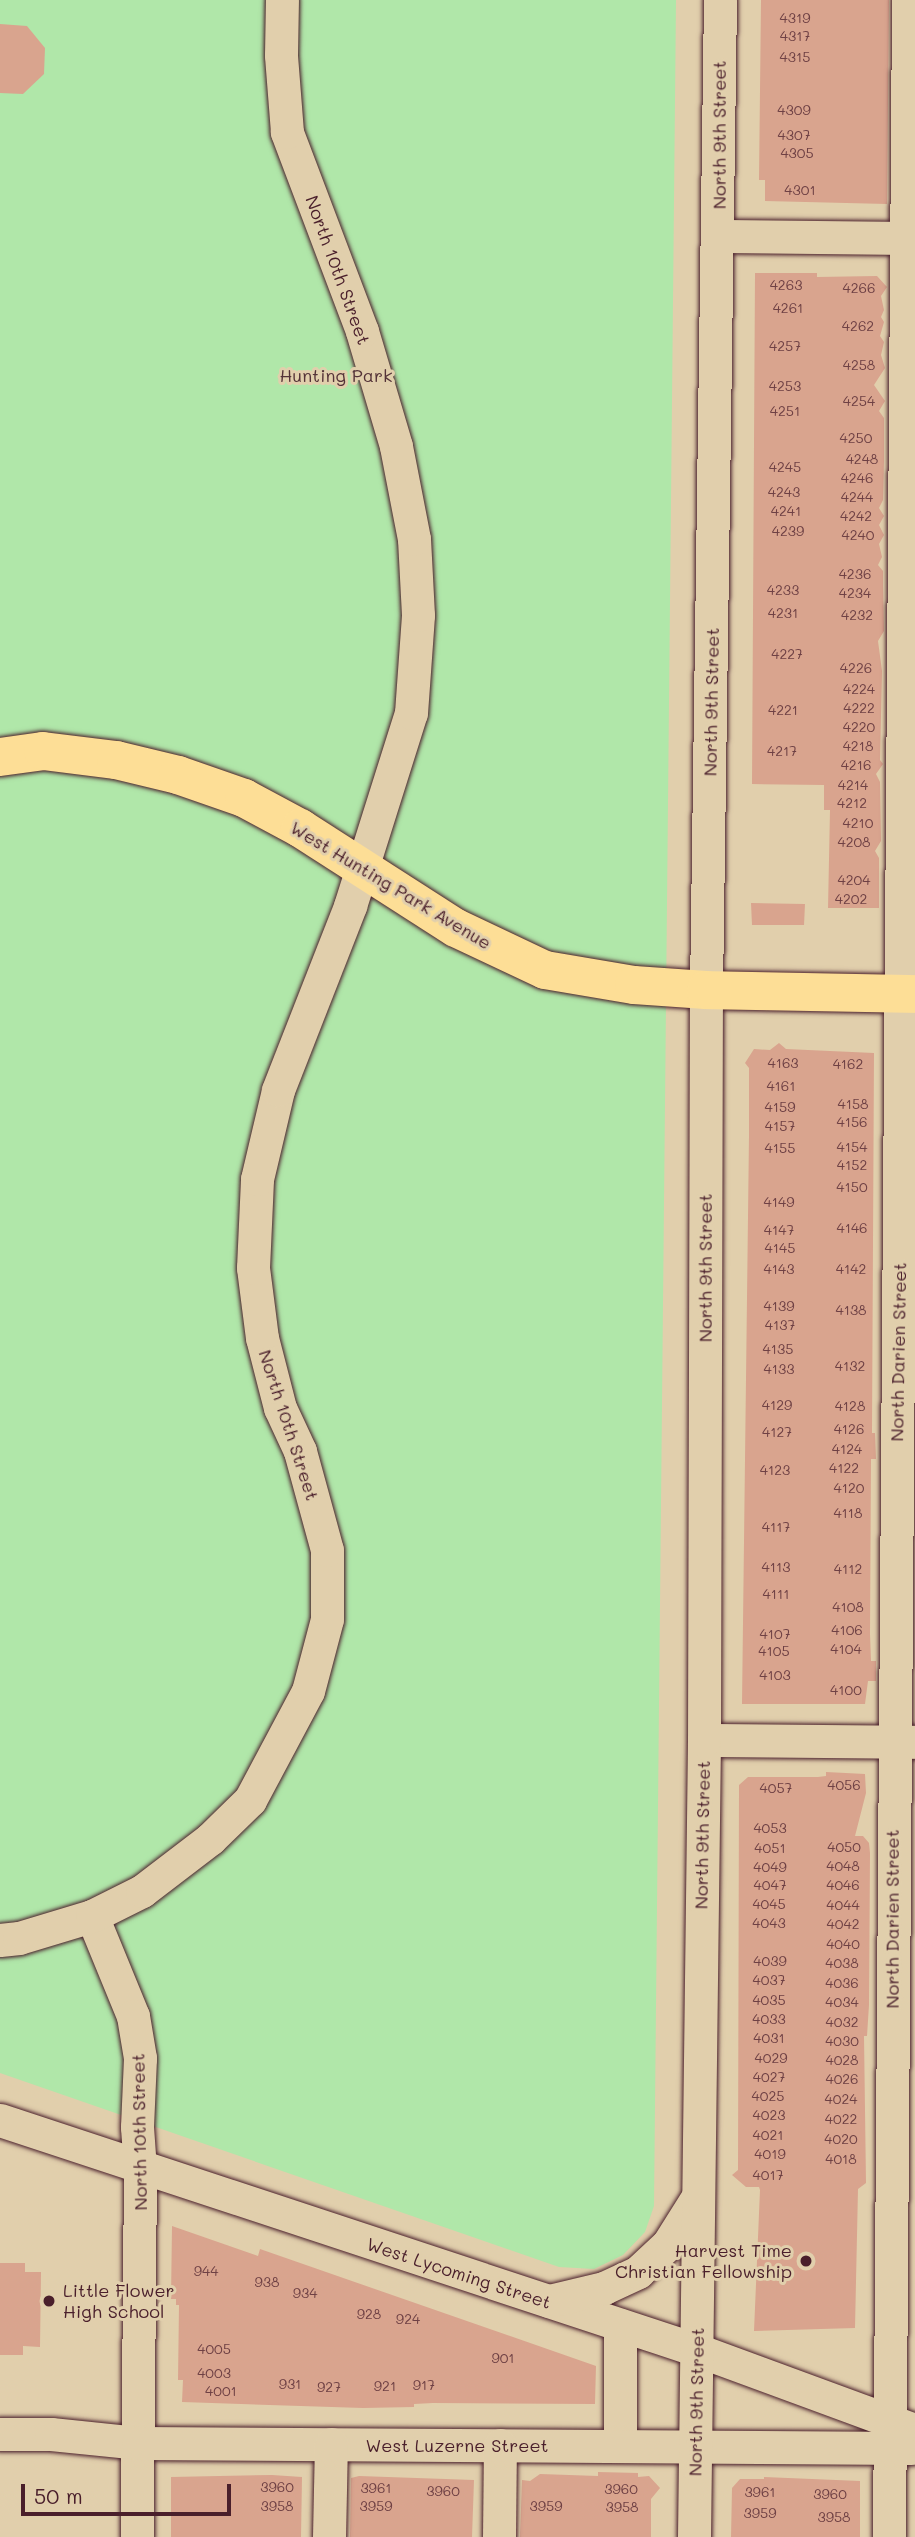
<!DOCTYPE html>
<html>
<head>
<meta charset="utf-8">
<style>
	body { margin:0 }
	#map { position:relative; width:915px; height:2537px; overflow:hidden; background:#e1cfac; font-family:Mali,sans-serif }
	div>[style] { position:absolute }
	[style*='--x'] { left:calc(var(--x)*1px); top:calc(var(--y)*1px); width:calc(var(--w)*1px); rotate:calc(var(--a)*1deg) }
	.green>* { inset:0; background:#b0e7a9 }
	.building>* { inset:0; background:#d9a48e }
	.roads { filter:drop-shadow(0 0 2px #4a1f2b) drop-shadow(0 0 2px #4a1f2b) }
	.minor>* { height:33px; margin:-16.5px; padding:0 16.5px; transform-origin:16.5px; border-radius:16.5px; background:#e1cfac }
	.major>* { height:38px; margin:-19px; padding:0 19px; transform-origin:19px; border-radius:19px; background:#fdde96 }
	.dots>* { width:19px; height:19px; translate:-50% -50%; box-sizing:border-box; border:4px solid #e1cfac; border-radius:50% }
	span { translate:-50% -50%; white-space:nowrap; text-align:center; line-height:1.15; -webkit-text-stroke:6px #e1cfac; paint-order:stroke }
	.number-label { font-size:14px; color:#6e4044 }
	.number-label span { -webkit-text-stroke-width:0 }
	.street-label { font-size:18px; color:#4a1f2b }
	.park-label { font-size:18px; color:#543338 }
	.poi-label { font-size:18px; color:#4a1f2b }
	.right { translate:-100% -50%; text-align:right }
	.left { translate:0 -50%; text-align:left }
	.scale { position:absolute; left:21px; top:2484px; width:210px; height:32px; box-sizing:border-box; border:4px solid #4a1f2b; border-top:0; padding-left:9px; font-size:21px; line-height:24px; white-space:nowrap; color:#4a1f2b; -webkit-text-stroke:5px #e1cfac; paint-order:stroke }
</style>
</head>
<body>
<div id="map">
	<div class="green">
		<div style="clip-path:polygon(0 0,676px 0,654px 2206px,645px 2232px,623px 2255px,594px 2269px,559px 2267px,0 2073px)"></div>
	</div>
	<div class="building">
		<div style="clip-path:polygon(761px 0,889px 0,887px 204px,765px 201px,765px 180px,759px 180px)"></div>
		<div style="clip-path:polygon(0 24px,27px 26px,45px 48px,44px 74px,23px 94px,0 93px)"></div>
		<div style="clip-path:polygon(755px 273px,817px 273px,817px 277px,877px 276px,887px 287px,881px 296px,884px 310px,881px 317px,884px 322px,880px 336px,884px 342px,881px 355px,885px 368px,874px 385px,885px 401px,879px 411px,884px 418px,884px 461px,883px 500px,879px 508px,884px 516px,879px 525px,884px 535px,879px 544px,882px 557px,878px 565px,883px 571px,883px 585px,884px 631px,878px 641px,882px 671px,880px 760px,883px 764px,876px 774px,880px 782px,881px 841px,875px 851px,879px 858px,879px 908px,828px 908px,830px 810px,824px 810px,824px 785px,752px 784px)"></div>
		<div style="clip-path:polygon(751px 903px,805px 904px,804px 925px,752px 925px)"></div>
		<div style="clip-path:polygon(779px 1043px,786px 1049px,874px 1053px,872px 1433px,875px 1433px,876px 1459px,871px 1459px,870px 1634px,871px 1661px,876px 1661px,876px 1681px,868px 1681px,865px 1704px,742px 1704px,749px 1135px,749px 1068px,745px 1063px,754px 1049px,770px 1050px)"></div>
		<div style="clip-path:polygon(826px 1772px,865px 1774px,866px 1793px,855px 1836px,863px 1836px,869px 1843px,870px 1853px,869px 2005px,867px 2036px,864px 2036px,866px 2183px,858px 2189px,855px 2328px,754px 2331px,760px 2190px,759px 2187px,746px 2187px,732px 2175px,738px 2170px,739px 1785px,748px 1777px,818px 1777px,826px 1776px)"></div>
		<div style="clip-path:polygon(172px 2226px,258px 2256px,260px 2249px,596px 2366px,595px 2404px,433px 2403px,414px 2404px,414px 2407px,363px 2408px,182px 2402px,183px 2380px,178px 2380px,179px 2305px,176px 2305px,176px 2299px,171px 2299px)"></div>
		<div style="clip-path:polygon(0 2263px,25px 2263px,25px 2272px,41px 2272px,40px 2347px,23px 2346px,23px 2355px,0 2355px)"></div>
		<div style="clip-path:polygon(598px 2472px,638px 2473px,638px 2477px,649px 2476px,660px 2488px,651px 2499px,651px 2537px,520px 2537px,522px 2480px,530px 2481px,540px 2474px,598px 2476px)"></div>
		<div style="clip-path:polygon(272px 2475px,302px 2477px,301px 2537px,171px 2537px,171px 2477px)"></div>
		<div style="clip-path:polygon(359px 2476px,474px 2480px,472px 2537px,350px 2537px,351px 2478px)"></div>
		<div style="clip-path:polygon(764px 2477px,860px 2481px,860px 2537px,731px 2537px,732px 2488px,740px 2479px,764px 2479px)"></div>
	</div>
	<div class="roads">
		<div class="minor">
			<div style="--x:719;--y:236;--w:196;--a:0.6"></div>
			<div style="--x:704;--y:1740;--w:211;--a:0.5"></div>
			<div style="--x:92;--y:1916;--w:108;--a:67.7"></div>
			<div style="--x:133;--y:2016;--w:43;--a:80.5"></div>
			<div style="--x:140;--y:2058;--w:69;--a:92.5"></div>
			<div style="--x:137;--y:2127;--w:42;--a:85.9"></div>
			<div style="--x:140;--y:2169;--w:368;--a:90.5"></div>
			<div style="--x:0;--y:1940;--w:19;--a:-6"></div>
			<div style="--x:19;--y:1938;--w:76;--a:-16.8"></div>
			<div style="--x:92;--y:1916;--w:56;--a:-26.6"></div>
			<div style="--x:142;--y:1891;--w:86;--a:-37.4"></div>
			<div style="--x:210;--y:1839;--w:56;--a:-44.3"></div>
			<div style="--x:250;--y:1800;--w:123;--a:-62"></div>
			<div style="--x:308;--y:1691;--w:74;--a:-75.2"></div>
			<div style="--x:327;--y:1619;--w:69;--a:-90"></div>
			<div style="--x:327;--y:1550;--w:103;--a:-105.3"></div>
			<div style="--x:300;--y:1451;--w:47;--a:-114.9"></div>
			<div style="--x:280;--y:1408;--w:72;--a:-104.4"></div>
			<div style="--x:262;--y:1338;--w:71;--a:-97.3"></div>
			<div style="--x:253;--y:1268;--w:89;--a:-87.4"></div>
			<div style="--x:257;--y:1179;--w:91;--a:-76.7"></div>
			<div style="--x:278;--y:1090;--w:198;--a:-68.6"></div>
			<div style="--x:350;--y:906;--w:202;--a:-72.5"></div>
			<div style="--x:411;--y:713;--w:98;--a:-85.9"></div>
			<div style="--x:418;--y:615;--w:76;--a:-93"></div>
			<div style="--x:414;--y:539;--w:95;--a:-101"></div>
			<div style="--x:396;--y:446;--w:120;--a:-106.5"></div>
			<div style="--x:362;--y:331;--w:213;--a:-110.7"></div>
			<div style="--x:287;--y:132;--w:77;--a:-94.5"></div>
			<div style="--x:281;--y:55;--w:55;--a:-89"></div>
			<div style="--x:0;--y:2120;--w:734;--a:18.26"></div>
			<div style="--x:697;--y:2350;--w:232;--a:20.2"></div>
			<div style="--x:549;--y:2301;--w:57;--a:-13.3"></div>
			<div style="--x:604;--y:2288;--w:38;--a:-25"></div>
			<div style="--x:638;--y:2272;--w:41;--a:-43"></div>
			<div style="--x:668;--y:2244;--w:54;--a:-57.8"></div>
			<div style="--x:620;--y:2325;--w:121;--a:90"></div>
			<div style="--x:0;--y:2434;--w:51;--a:0"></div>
			<div style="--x:51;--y:2434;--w:87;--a:5.9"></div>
			<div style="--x:138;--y:2443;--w:773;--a:0.37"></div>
			<div style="--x:329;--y:2537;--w:93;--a:-88.8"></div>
			<div style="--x:499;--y:2537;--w:92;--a:-89.4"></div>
			<div style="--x:694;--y:2537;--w:797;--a:-89.28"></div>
			<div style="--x:704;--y:1740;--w:750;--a:-89.85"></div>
			<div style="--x:706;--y:990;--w:990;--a:-89.19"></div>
			<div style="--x:889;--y:2537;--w:2537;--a:-89.57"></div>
		</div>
		<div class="major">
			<div style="--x:0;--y:757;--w:43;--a:-7.9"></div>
			<div style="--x:43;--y:751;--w:74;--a:7"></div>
			<div style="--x:116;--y:760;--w:64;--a:13.6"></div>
			<div style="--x:178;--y:775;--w:70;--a:19.2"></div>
			<div style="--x:244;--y:798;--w:64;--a:28.2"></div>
			<div style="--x:300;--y:828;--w:185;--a:32.7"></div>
			<div style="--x:456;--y:928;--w:98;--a:25.3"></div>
			<div style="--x:545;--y:970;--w:90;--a:9.6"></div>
			<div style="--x:634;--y:985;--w:72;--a:4"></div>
			<div style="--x:706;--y:990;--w:209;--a:1.1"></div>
		</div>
	</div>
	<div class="dots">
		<div style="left:806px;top:2261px;background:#4a1f2b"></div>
		<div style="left:49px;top:2301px;background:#4a1f2b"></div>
	</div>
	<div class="number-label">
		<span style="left:795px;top:18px">4319</span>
		<span style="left:795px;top:36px">4317</span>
		<span style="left:795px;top:57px">4315</span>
		<span style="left:794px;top:110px">4309</span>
		<span style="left:794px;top:135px">4307</span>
		<span style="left:797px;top:153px">4305</span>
		<span style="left:800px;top:190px">4301</span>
		<span style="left:786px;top:285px">4263</span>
		<span style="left:859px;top:288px">4266</span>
		<span style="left:788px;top:308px">4261</span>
		<span style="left:858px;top:326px">4262</span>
		<span style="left:785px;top:346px">4257</span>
		<span style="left:859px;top:365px">4258</span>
		<span style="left:785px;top:386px">4253</span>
		<span style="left:859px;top:401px">4254</span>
		<span style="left:785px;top:411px">4251</span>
		<span style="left:856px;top:438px">4250</span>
		<span style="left:862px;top:459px">4248</span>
		<span style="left:785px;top:467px">4245</span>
		<span style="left:857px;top:478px">4246</span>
		<span style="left:784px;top:492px">4243</span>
		<span style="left:857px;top:497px">4244</span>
		<span style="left:786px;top:511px">4241</span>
		<span style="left:856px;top:516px">4242</span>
		<span style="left:788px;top:531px">4239</span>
		<span style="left:858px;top:535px">4240</span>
		<span style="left:855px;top:574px">4236</span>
		<span style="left:783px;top:590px">4233</span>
		<span style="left:855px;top:593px">4234</span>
		<span style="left:783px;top:613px">4231</span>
		<span style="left:857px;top:615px">4232</span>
		<span style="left:787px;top:654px">4227</span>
		<span style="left:856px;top:668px">4226</span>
		<span style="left:859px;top:689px">4224</span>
		<span style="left:859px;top:708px">4222</span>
		<span style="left:783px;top:710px">4221</span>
		<span style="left:859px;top:727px">4220</span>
		<span style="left:858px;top:746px">4218</span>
		<span style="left:782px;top:751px">4217</span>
		<span style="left:856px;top:765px">4216</span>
		<span style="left:853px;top:785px">4214</span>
		<span style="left:852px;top:803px">4212</span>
		<span style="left:858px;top:823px">4210</span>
		<span style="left:854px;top:842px">4208</span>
		<span style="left:854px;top:880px">4204</span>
		<span style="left:851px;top:899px">4202</span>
		<span style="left:783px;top:1063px">4163</span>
		<span style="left:848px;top:1064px">4162</span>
		<span style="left:781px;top:1086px">4161</span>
		<span style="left:853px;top:1104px">4158</span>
		<span style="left:780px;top:1107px">4159</span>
		<span style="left:852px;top:1122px">4156</span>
		<span style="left:780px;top:1126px">4157</span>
		<span style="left:852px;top:1147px">4154</span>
		<span style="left:780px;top:1148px">4155</span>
		<span style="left:852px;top:1165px">4152</span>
		<span style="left:852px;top:1187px">4150</span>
		<span style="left:779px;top:1202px">4149</span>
		<span style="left:852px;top:1228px">4146</span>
		<span style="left:779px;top:1230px">4147</span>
		<span style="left:780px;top:1248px">4145</span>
		<span style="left:779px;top:1269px">4143</span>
		<span style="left:851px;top:1269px">4142</span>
		<span style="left:779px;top:1306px">4139</span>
		<span style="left:851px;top:1310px">4138</span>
		<span style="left:780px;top:1325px">4137</span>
		<span style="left:778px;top:1349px">4135</span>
		<span style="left:850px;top:1366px">4132</span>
		<span style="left:779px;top:1369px">4133</span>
		<span style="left:777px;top:1405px">4129</span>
		<span style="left:850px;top:1406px">4128</span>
		<span style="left:849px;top:1429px">4126</span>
		<span style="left:777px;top:1432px">4127</span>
		<span style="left:847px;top:1449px">4124</span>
		<span style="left:844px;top:1468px">4122</span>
		<span style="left:775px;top:1470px">4123</span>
		<span style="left:849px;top:1488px">4120</span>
		<span style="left:848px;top:1513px">4118</span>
		<span style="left:776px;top:1527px">4117</span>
		<span style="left:776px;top:1567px">4113</span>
		<span style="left:848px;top:1569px">4112</span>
		<span style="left:776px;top:1594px">4111</span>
		<span style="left:848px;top:1607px">4108</span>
		<span style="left:847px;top:1630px">4106</span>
		<span style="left:775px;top:1634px">4107</span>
		<span style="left:846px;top:1649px">4104</span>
		<span style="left:774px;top:1651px">4105</span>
		<span style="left:775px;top:1675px">4103</span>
		<span style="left:846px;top:1690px">4100</span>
		<span style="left:844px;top:1785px">4056</span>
		<span style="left:776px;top:1788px">4057</span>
		<span style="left:770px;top:1828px">4053</span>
		<span style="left:844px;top:1847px">4050</span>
		<span style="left:770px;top:1848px">4051</span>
		<span style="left:843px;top:1866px">4048</span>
		<span style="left:770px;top:1867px">4049</span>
		<span style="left:770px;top:1885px">4047</span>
		<span style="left:843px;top:1885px">4046</span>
		<span style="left:769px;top:1904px">4045</span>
		<span style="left:843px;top:1905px">4044</span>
		<span style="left:769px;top:1923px">4043</span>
		<span style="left:843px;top:1924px">4042</span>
		<span style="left:843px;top:1944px">4040</span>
		<span style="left:770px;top:1961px">4039</span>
		<span style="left:842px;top:1963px">4038</span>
		<span style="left:769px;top:1980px">4037</span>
		<span style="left:842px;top:1983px">4036</span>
		<span style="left:769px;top:2000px">4035</span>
		<span style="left:842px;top:2002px">4034</span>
		<span style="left:769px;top:2019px">4033</span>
		<span style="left:842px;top:2022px">4032</span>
		<span style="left:769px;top:2038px">4031</span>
		<span style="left:842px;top:2041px">4030</span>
		<span style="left:771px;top:2058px">4029</span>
		<span style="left:842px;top:2060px">4028</span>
		<span style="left:769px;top:2077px">4027</span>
		<span style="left:842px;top:2079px">4026</span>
		<span style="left:768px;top:2096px">4025</span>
		<span style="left:841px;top:2099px">4024</span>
		<span style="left:769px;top:2115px">4023</span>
		<span style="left:841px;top:2119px">4022</span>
		<span style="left:768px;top:2135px">4021</span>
		<span style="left:841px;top:2139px">4020</span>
		<span style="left:770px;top:2154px">4019</span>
		<span style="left:841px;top:2159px">4018</span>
		<span style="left:768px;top:2175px">4017</span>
		<span style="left:206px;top:2271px">944</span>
		<span style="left:267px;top:2282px">938</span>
		<span style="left:305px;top:2293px">934</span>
		<span style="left:369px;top:2314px">928</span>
		<span style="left:408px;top:2319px">924</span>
		<span style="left:214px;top:2349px">4005</span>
		<span style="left:503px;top:2358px">901</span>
		<span style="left:214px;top:2373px">4003</span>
		<span style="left:290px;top:2384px">931</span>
		<span style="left:424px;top:2385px">917</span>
		<span style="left:385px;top:2386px">921</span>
		<span style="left:329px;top:2387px">927</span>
		<span style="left:221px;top:2391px">4001</span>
		<span style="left:277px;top:2487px">3960</span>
		<span style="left:376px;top:2488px">3961</span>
		<span style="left:621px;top:2489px">3960</span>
		<span style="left:443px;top:2491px">3960</span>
		<span style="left:760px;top:2492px">3961</span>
		<span style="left:830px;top:2494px">3960</span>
		<span style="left:277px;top:2506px">3958</span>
		<span style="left:376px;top:2506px">3959</span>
		<span style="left:546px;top:2506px">3959</span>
		<span style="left:622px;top:2507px">3958</span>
		<span style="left:760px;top:2513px">3959</span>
		<span style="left:834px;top:2517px">3958</span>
	</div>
	<div class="street-label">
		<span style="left:719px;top:135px;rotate:-90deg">North 9th Street</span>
		<span style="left:338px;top:270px;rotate:70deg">North 10th Street</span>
		<span style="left:711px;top:702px;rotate:-89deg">North 9th Street</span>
		<span style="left:391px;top:885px;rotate:31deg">West Hunting Park Avenue</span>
		<span style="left:705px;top:1268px;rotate:-90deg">North 9th Street</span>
		<span style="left:898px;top:1352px;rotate:-89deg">North Darien Street</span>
		<span style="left:289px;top:1425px;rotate:72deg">North 10th Street</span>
		<span style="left:702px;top:1835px;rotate:-89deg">North 9th Street</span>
		<span style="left:892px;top:1919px;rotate:-90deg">North Darien Street</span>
		<span style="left:139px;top:2132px;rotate:-91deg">North 10th Street</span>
		<span style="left:459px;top:2273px;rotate:18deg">West Lycoming Street</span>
		<span style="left:696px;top:2402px;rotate:-89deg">North 9th Street</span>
		<span style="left:457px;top:2445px">West Luzerne Street</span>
	</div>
	<div class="park-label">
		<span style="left:336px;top:375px">Hunting Park</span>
	</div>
	<div class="poi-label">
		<span class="right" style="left:792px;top:2261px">Harvest Time<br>Christian Fellowship</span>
		<span class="left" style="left:63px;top:2301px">Little Flower<br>High School</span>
	</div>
	<div class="scale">50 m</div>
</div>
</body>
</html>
